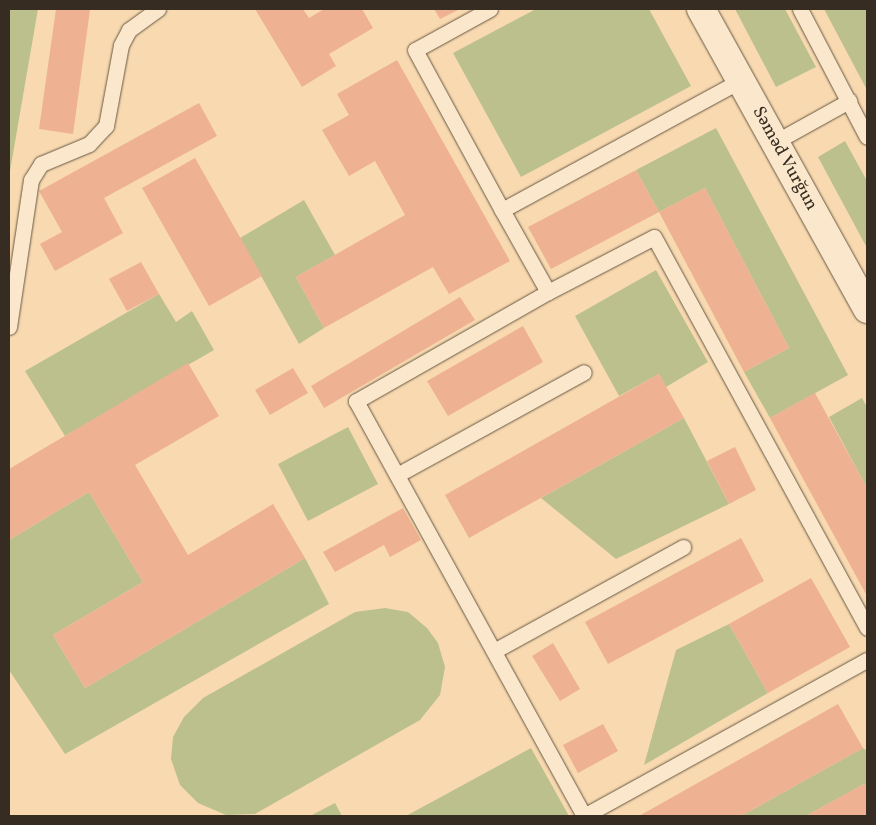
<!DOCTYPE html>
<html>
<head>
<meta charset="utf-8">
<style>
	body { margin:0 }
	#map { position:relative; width:876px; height:825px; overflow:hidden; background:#f9dab0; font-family:Vollkorn,serif }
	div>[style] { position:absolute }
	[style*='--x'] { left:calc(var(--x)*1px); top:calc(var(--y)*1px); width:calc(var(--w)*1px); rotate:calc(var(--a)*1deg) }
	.green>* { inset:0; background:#bcc08c }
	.building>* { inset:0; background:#eeb191 }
	.roads { filter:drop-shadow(0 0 1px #675845) drop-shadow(0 0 1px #675845) }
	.lane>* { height:15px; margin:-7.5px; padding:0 7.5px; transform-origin:7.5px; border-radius:7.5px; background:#fbe7cc }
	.secondary>* { height:28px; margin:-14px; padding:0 14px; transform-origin:14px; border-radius:14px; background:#fbe7cc }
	span { translate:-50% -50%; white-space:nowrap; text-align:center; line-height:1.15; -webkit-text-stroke:4px #fbe7cc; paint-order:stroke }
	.street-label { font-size:18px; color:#362c21 }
	.frame { position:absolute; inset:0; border:10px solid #362c21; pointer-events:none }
</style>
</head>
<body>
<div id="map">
	<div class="green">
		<div style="clip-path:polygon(9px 9px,38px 9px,10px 171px,9px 171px)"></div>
		<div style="clip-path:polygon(536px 9px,649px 9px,691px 86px,521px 177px,453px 53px)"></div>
		<div style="clip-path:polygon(735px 9px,785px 9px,816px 67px,776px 87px)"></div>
		<div style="clip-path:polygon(824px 9px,867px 9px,867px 90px)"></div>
		<div style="clip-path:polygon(716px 128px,848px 375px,770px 418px,744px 372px,789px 348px,705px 188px,659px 212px,636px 170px)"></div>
		<div style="clip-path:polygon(845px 141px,867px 181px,867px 248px,818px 157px)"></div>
		<div style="clip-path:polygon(304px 200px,335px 255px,296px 277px,324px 328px,299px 344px,240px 238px)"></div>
		<div style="clip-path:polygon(656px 270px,708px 362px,666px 387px,659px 374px,619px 396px,575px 316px)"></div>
		<div style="clip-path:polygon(159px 294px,176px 322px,192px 311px,214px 350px,65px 436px,25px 371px)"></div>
		<div style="clip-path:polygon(862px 398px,867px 407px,867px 488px,829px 417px)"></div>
		<div style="clip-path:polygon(684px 418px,729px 504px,616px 559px,541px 498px)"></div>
		<div style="clip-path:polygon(348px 427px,378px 484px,308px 521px,278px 464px)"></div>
		<div style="clip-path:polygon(89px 492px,143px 582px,53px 635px,85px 688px,305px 558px,329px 604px,65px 754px,9px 670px,9px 540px)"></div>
		<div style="clip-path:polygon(385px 608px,408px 612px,427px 628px,438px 643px,445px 667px,440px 695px,420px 720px,255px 814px,226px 815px,198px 803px,180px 785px,171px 759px,173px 737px,184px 717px,203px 698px,355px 612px)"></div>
		<div style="clip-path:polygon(729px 624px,768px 693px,644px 765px,676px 650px)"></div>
		<div style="clip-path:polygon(531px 748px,569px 816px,406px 816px)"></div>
		<div style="clip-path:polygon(863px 748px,867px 751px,867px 790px,864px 784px,806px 816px,741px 816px)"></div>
		<div style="clip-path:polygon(335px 803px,342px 816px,310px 816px)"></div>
	</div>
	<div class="building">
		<div style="clip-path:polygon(56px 9px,90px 10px,73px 134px,39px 129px)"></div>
		<div style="clip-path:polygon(255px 9px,303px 9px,309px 18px,324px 9px,362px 9px,373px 28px,329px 54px,336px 66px,302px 87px)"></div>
		<div style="clip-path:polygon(434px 9px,460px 9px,440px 19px)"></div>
		<div style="clip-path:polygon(397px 60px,510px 261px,449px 294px,433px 267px,324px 328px,296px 277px,405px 215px,375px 161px,349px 176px,322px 130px,349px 115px,337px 94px)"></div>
		<div style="clip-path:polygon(199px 103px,217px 136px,104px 198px,123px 233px,55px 271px,40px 244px,62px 232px,39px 191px)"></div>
		<div style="clip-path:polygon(195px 158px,262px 276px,209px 306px,142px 188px)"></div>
		<div style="clip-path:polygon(636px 170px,659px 212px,551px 269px,528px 227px)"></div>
		<div style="clip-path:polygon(705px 188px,789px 348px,744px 372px,659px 212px)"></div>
		<div style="clip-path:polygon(141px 262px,159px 294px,127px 311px,109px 279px)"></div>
		<div style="clip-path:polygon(460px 297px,475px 320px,324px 408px,311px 386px)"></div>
		<div style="clip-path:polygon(523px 326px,543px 362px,448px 416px,427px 381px)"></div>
		<div style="clip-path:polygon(188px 363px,219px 416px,135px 465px,188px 555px,273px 504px,305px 558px,85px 688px,53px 635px,143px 582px,89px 492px,9px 540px,9px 469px)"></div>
		<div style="clip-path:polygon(293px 368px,308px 393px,270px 415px,255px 390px)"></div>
		<div style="clip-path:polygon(659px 374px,684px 418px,469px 538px,445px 495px)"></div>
		<div style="clip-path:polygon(815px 393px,867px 488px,867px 596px,770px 418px)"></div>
		<div style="clip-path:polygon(735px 447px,756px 490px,729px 504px,707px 461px)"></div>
		<div style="clip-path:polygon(403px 508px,421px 540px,390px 557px,384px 545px,335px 572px,323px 552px)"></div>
		<div style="clip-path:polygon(741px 538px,764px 581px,608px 664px,585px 622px)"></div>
		<div style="clip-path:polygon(811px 578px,850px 647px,768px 693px,729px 624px)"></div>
		<div style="clip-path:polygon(553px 643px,580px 689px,560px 701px,532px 656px)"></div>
		<div style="clip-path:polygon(838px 704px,863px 748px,741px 816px,639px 816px)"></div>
		<div style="clip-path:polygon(603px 724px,618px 751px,578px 773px,563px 745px)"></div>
		<div style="clip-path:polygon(864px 784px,867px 790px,867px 816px,806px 816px)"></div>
	</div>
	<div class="roads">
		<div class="lane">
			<div style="--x:490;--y:9;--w:85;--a:151.3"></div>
			<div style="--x:415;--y:50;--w:182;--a:61.5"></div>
			<div style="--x:502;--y:210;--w:272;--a:-28.5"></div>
			<div style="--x:800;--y:9;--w:144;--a:62.4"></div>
			<div style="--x:775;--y:142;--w:85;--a:-29"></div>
			<div style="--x:502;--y:210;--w:94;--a:60.7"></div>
			<div style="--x:548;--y:292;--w:119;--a:-27.4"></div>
			<div style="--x:654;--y:237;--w:445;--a:61.4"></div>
			<div style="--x:548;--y:292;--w:221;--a:150.4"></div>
			<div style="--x:356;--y:401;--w:474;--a:61.2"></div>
			<div style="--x:584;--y:816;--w:323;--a:-28.9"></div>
			<div style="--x:9;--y:327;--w:149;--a:-81.5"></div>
			<div style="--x:31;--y:180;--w:19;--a:-58"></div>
			<div style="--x:41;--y:164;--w:52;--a:-22.6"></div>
			<div style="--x:89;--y:144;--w:25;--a:-47"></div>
			<div style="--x:106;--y:126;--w:82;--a:-79.5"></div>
			<div style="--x:121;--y:45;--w:17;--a:-62"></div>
			<div style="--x:129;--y:30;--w:36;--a:-36"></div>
			<div style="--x:397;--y:475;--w:213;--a:-28.8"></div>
			<div style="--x:494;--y:651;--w:216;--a:-28.8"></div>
		</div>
		<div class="secondary">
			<div style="--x:701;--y:9;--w:343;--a:61"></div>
		</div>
	</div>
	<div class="street-label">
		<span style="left:784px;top:159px;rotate:61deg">Səməd Vurğun</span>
	</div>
	<div class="frame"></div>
</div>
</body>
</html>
